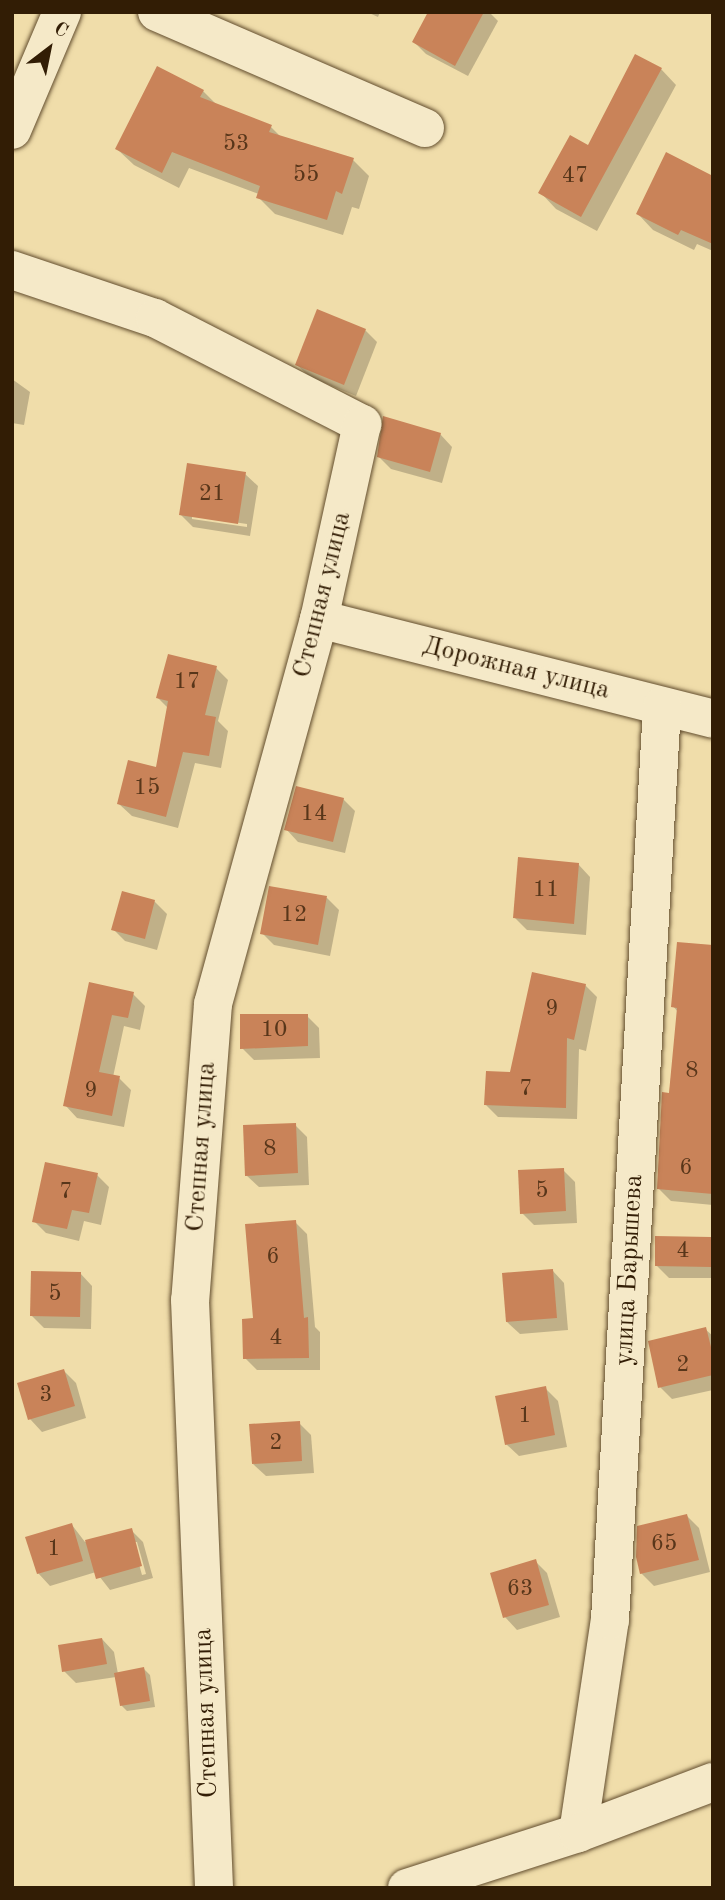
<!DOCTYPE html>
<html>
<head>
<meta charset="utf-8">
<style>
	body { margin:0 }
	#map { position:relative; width:725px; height:1900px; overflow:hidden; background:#f0ddaa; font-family:"Old Standard TT",serif }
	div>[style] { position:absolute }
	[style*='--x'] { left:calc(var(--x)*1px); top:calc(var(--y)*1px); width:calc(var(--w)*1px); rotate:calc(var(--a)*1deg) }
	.shadow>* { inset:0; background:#0003 }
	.building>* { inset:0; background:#c98359 }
	.roads { filter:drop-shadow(0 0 2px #624d2e) drop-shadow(0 0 2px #624d2e) }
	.minor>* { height:38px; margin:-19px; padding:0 19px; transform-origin:19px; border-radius:19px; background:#f5e9c8 }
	span { translate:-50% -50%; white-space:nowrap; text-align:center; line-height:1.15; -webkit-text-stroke:6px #f5e9c8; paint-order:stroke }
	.number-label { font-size:23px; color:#58361a }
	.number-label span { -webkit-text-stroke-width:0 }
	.street-label { font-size:26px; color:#321d05 }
	.frame { position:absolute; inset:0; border:14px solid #321d05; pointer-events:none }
	.north { position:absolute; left:14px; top:14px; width:70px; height:70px; -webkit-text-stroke:5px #f5e9c8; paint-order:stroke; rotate:32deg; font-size:19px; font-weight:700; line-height:28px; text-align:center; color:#321d05 }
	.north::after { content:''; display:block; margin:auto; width:24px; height:32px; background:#321d05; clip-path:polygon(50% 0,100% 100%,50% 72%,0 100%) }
</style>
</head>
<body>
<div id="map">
	<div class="shadow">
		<div style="clip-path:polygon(367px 12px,380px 12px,378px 17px)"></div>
		<div style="clip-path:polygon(430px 12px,489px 12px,498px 21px,468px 76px,426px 54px,414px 42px)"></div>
		<div style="clip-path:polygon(661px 69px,676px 85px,597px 231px,556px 209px,541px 193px,589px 147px)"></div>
		<div style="clip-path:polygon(203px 91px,218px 106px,271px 127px,282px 138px,353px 160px,369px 176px,359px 209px,352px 207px,343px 235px,275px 214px,258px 197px,259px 194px,189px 168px,179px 188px,134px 165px,117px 149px)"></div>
		<div style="clip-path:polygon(713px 180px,713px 251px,697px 244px,694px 250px,653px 230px,638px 214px)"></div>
		<div style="clip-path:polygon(365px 330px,377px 342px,356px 396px,310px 377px,297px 365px)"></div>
		<div style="clip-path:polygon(12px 379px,30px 392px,24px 425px,12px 423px)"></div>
		<div style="clip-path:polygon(440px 434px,452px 447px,442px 483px,391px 469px,379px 457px)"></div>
		<div style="clip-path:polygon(evenodd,245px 474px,258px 486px,250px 536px,193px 527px,181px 515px,245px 474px,192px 516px,247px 524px,247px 527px,192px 519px,192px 516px)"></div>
		<div style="clip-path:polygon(216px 668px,228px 680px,218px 721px,228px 731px,221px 768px,195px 763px,178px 828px,132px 816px,119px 804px,157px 769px,168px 708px,158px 698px)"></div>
		<div style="clip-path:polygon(343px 799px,355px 811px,345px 853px,298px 842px,286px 829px)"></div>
		<div style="clip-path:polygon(578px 864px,590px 877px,586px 935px,527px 930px,515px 918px)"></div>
		<div style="clip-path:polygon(270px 888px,327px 898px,339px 910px,330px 956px,274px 945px,262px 933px)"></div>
		<div style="clip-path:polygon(154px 901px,167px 914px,157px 950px,125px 941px,113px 929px)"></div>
		<div style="clip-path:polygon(713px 947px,713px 1205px,671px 1201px,659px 1189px,678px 1012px,673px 1006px)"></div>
		<div style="clip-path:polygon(90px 984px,133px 994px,145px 1006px,140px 1030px,124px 1026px,113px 1077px,119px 1078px,131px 1090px,124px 1127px,77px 1118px,65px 1105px)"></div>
		<div style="clip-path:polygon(585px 985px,597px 997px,586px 1051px,579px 1049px,577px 1119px,498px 1117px,486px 1105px)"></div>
		<div style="clip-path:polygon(307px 1016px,319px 1028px,320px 1058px,254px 1060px,242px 1048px)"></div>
		<div style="clip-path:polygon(295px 1125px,307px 1137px,309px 1185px,259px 1187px,246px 1175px)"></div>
		<div style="clip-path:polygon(563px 1170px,575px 1182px,577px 1223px,534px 1225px,522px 1213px)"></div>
		<div style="clip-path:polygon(97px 1175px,109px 1187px,101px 1225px,84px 1221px,79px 1241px,46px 1233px,34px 1221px)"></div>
		<div style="clip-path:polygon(295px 1222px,307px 1234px,315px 1327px,320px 1332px,320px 1370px,257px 1370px,245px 1358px,255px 1320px)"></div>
		<div style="clip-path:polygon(711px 1238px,713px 1278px,669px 1278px,657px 1266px)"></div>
		<div style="clip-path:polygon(552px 1270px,564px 1283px,568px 1330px,520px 1334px,507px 1322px)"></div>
		<div style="clip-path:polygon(80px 1273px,92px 1286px,91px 1329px,44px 1328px,32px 1316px)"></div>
		<div style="clip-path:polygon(705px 1329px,713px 1336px,713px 1390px,672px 1399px,660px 1387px)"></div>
		<div style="clip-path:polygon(64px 1371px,76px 1383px,86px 1418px,42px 1432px,30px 1419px,19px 1384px)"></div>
		<div style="clip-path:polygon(545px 1388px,558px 1401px,567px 1447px,519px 1456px,506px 1444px)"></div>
		<div style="clip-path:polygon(299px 1423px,311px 1435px,314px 1473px,266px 1476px,253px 1464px)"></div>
		<div style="clip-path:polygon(687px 1516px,699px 1528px,710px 1572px,654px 1586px,641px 1573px)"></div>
		<div style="clip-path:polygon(evenodd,72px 1525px,85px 1542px,131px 1530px,143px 1542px,153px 1578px,110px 1590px,96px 1572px,50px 1586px,38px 1573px,72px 1525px,133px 1542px,137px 1542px,146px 1574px,142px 1575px,133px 1542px)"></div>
		<div style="clip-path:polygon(535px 1561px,547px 1573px,560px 1617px,517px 1630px,505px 1617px,492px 1574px)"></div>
		<div style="clip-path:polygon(102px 1639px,114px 1652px,118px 1674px,144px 1669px,150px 1675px,155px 1707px,127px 1711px,121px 1705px,116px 1677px,76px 1683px,64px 1671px)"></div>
	</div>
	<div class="building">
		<div style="clip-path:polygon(428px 12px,484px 12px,455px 66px,412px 42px)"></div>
		<div style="clip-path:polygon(635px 54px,662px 68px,581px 217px,538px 193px,570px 135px,588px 145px)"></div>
		<div style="clip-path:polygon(157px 66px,204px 90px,200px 97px,272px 125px,269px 132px,354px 158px,342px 194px,336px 191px,327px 220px,256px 198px,260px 186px,172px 152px,162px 173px,115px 149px)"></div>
		<div style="clip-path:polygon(666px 152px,713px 176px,713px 244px,681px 230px,678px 235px,636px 214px)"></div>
		<div style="clip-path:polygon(317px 309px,366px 329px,344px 385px,295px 365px)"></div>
		<div style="clip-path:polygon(383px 416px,441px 433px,430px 472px,377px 457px)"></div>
		<div style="clip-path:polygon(187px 463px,246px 472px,238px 524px,179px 515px)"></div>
		<div style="clip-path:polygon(168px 654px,217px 666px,205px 715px,216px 717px,209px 756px,183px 752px,166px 817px,117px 804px,128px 760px,156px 767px,168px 701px,156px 698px)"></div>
		<div style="clip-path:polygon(296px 786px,344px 798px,333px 842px,284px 830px)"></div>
		<div style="clip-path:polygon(518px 857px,579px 863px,574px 924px,513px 918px)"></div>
		<div style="clip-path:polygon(269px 886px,327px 896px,318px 945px,260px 934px)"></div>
		<div style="clip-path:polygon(122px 891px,155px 900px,145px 939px,111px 930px)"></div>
		<div style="clip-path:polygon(677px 942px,713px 945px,713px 1194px,657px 1189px,662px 1092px,669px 1093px,677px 1008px,671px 1007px)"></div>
		<div style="clip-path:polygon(532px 972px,586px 984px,574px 1040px,567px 1038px,566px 1108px,484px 1105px,486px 1071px,510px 1072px)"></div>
		<div style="clip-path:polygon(89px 982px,134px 992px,128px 1018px,112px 1015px,99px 1072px,120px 1076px,112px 1116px,63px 1106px)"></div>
		<div style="clip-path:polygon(240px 1014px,308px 1014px,308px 1046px,240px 1049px)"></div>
		<div style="clip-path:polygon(296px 1123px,298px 1173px,245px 1176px,243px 1125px)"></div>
		<div style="clip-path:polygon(45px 1162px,98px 1173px,89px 1213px,72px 1210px,67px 1229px,32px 1222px)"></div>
		<div style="clip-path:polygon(564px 1168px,566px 1211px,520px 1214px,518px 1170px)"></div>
		<div style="clip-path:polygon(296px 1220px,304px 1318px,308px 1317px,309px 1358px,243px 1359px,242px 1319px,253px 1318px,245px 1224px)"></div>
		<div style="clip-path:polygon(655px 1236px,711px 1237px,711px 1267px,655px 1266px)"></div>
		<div style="clip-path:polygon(553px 1269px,557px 1318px,506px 1322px,502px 1273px)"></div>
		<div style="clip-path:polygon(31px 1271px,81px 1272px,80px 1317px,30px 1316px)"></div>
		<div style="clip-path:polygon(706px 1327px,713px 1355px,713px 1375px,658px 1388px,648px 1341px)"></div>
		<div style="clip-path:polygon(64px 1369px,75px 1406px,28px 1420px,17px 1383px)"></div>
		<div style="clip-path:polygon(546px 1386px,555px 1435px,505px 1445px,495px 1396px)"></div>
		<div style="clip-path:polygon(300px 1421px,302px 1461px,252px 1464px,249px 1424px)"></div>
		<div style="clip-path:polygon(687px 1514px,699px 1560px,640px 1574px,636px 1557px,637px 1526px)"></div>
		<div style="clip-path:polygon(72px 1523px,83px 1561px,37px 1574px,25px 1537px)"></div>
		<div style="clip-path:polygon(132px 1528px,142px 1566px,96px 1579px,85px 1540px)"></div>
		<div style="clip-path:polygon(536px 1559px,549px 1605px,503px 1618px,490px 1573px)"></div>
		<div style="clip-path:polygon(102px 1638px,107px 1664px,62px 1672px,58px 1645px)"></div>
		<div style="clip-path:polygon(144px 1667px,150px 1701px,120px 1706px,114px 1673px)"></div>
	</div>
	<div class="roads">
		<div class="minor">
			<div style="--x:157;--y:12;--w:292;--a:23.4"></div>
			<div style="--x:12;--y:130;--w:128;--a:-67"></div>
			<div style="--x:12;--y:270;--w:151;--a:18.6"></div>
			<div style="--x:155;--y:318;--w:233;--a:27.1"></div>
			<div style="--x:362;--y:424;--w:200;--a:102.4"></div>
			<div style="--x:319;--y:619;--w:399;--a:105.4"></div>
			<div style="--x:213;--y:1004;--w:297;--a:94.4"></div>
			<div style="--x:190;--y:1300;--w:588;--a:87.66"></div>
			<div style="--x:319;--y:619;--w:406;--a:14.2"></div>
			<div style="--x:578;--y:1833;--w:215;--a:-81.5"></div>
			<div style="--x:610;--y:1620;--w:915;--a:-86.74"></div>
			<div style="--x:407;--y:1888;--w:180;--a:-17.8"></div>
			<div style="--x:578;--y:1833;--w:144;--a:-20.7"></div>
		</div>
	</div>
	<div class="number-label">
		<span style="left:236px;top:144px">53</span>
		<span style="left:306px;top:175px">55</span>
		<span style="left:575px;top:176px">47</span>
		<span style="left:212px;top:494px">21</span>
		<span style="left:187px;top:682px">17</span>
		<span style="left:147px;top:788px">15</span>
		<span style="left:314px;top:814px">14</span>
		<span style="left:546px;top:890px">11</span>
		<span style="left:294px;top:915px">12</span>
		<span style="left:552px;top:1009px">9</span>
		<span style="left:274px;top:1030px">10</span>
		<span style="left:692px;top:1071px">8</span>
		<span style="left:526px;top:1089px">7</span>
		<span style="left:91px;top:1091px">9</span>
		<span style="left:270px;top:1149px">8</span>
		<span style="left:686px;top:1168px">6</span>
		<span style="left:542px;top:1191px">5</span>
		<span style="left:66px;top:1192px">7</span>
		<span style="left:683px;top:1251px">4</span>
		<span style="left:273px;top:1257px">6</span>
		<span style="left:55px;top:1294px">5</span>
		<span style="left:276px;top:1338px">4</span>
		<span style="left:683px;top:1365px">2</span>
		<span style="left:46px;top:1395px">3</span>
		<span style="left:525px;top:1416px">1</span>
		<span style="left:276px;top:1443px">2</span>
		<span style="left:664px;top:1544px">65</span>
		<span style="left:54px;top:1549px">1</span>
		<span style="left:520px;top:1589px">63</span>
	</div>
	<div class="street-label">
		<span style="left:323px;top:595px;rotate:-76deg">Степная улица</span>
		<span style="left:516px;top:669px;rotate:14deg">Дорожная улица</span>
		<span style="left:202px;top:1147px;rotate:-86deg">Степная улица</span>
		<span style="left:630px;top:1270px;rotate:-87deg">улица Барышева</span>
		<span style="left:207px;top:1713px;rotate:-92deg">Степная улица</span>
	</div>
	<div class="frame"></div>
	<div class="north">С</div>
</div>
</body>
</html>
